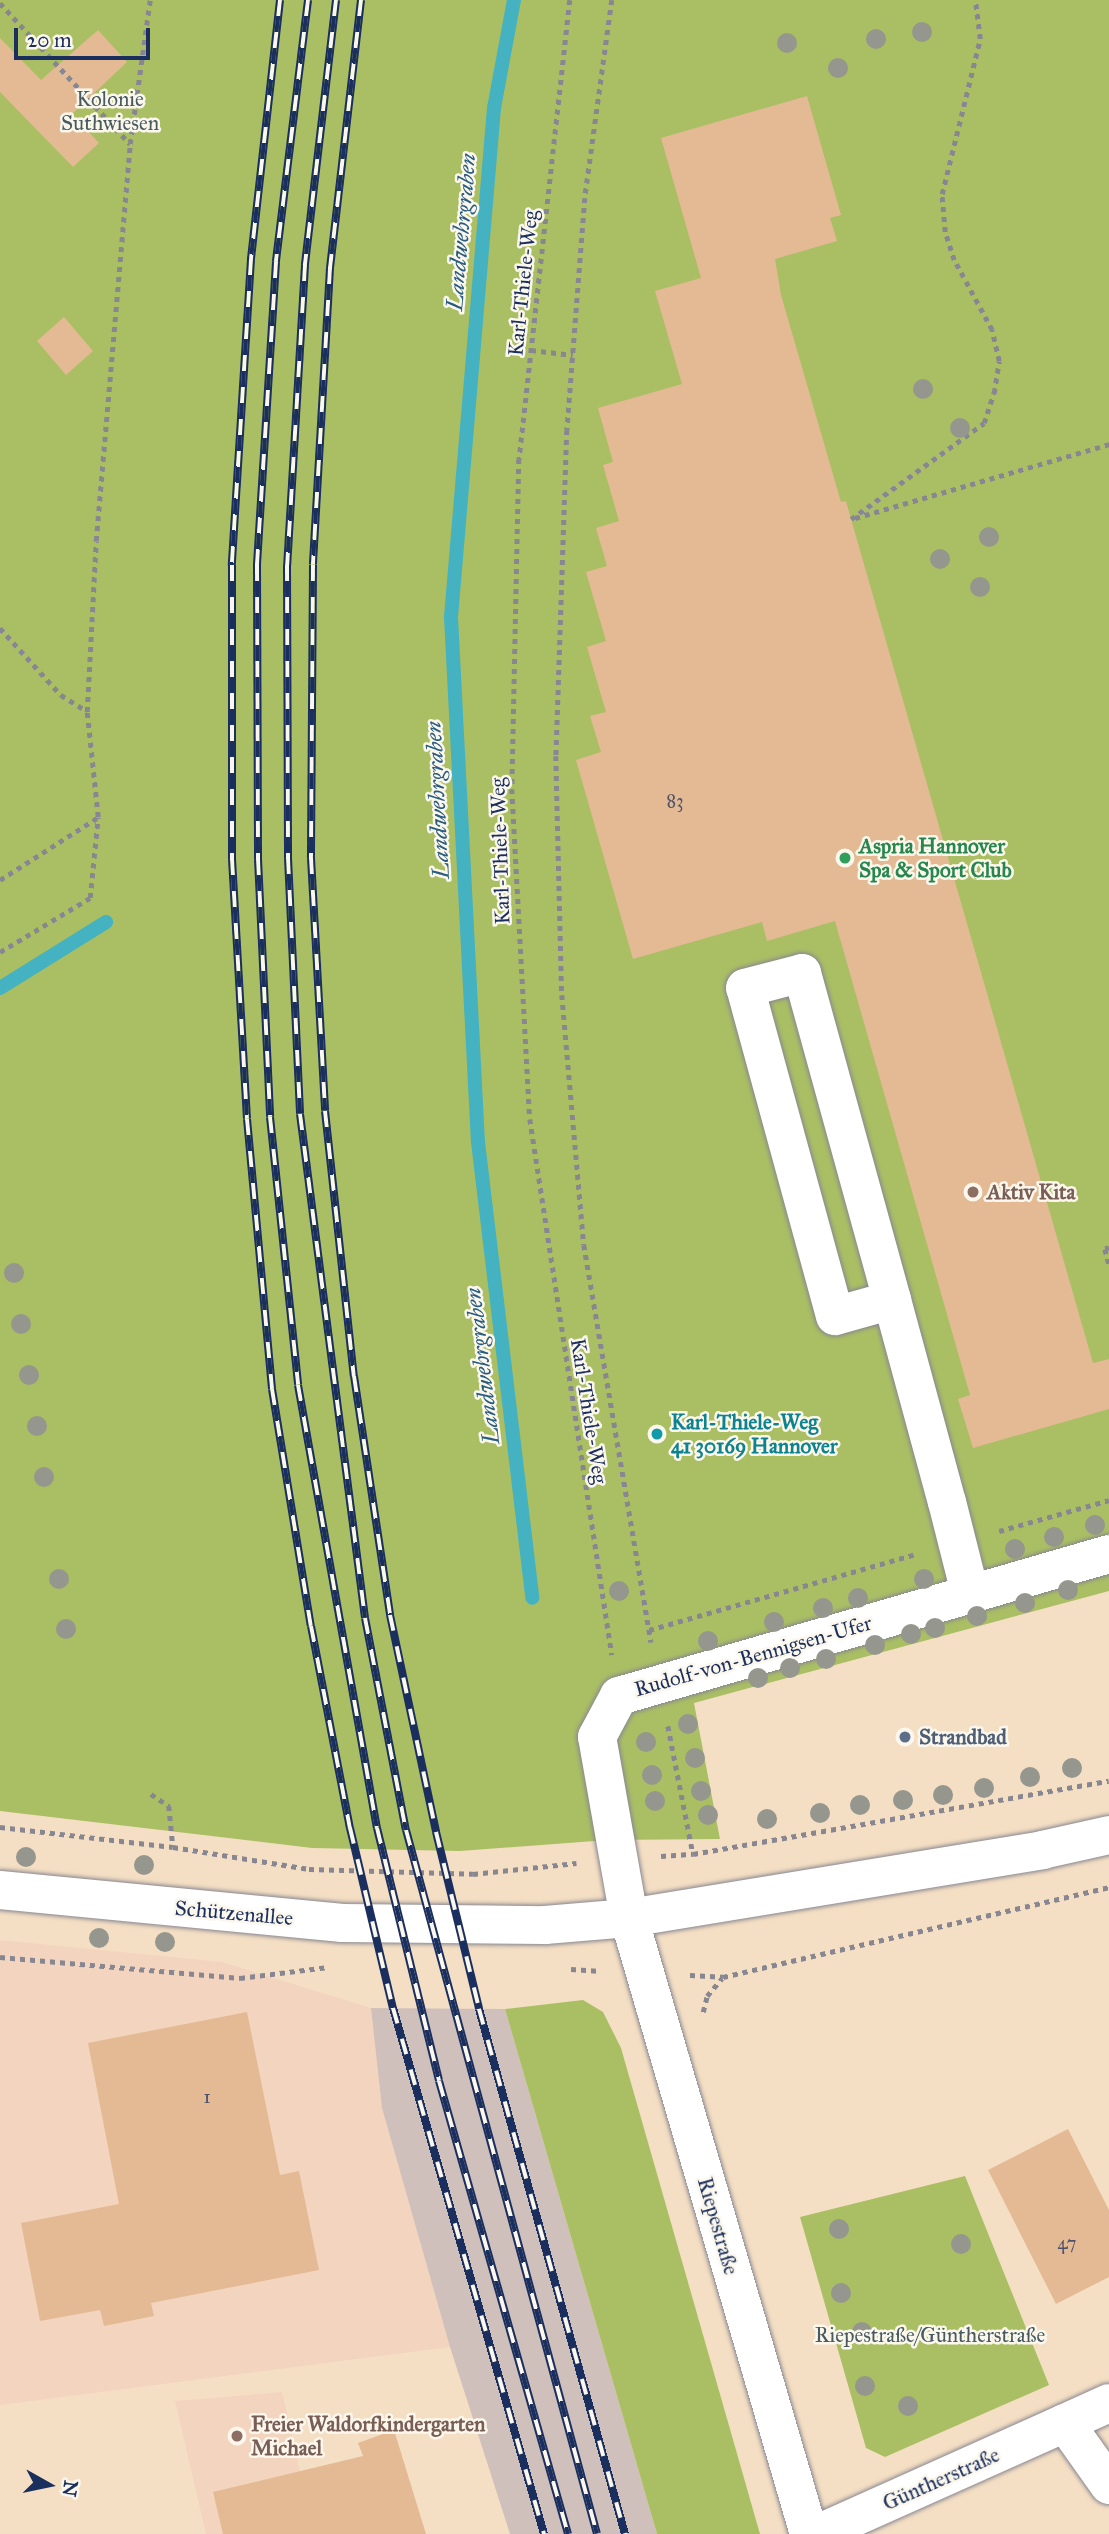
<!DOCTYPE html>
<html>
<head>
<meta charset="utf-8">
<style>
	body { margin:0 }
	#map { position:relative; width:1109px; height:2534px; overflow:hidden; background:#f5dfc4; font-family:"IM FELL Great Primer",serif }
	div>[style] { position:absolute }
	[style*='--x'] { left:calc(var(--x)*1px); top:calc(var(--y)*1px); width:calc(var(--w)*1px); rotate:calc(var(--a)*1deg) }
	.built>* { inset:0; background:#f3d4bf }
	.industrial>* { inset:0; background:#cfc0bb }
	.green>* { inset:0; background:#aabf64 }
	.stream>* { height:14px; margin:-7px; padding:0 7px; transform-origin:7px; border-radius:7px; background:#44b2c0 }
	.building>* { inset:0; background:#e3ba93 }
	.path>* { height:4.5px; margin-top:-2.25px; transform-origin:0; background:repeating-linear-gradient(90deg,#888791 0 5px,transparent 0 10px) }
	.roads { filter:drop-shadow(0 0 2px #888791) drop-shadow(0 0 2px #888791) }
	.minor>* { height:38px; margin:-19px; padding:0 19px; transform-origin:19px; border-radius:19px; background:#fff }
	.rail>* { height:8px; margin-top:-4px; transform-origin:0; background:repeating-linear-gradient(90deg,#fbf7ec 0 16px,#1b2f5e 0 32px); box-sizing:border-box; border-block:2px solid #1b2f5e }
	.trees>* { width:20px; height:20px; margin:-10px; border-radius:50%; background:#95968d }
	.dots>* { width:19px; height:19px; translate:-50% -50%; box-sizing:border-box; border:4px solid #fbf7ec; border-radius:50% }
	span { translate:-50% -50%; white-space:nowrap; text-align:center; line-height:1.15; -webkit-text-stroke:5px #fbf7ec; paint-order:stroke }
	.number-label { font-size:18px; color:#4d526b }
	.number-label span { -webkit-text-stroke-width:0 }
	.park-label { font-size:21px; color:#465a60 }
	.street-label { font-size:21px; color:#1b2f5e }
	.leisure-label { font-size:21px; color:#27864d; font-weight:700 }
	.left { translate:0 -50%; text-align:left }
	.education-label { font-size:21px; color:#785e54; font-weight:700 }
	.culture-label { font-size:21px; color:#0d838f; font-weight:700 }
	.service-label { font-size:21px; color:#4e5e75; font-weight:700 }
	.water-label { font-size:23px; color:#295d80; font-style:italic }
	.north { position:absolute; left:14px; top:2450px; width:70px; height:70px; -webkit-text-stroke:5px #fbf7ec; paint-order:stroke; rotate:99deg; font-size:19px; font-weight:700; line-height:28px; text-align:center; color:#1b2f5e }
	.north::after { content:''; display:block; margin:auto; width:24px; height:32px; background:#1b2f5e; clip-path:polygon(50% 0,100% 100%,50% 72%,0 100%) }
	.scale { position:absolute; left:14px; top:28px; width:136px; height:32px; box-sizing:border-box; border:4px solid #1b2f5e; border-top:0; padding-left:9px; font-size:21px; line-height:24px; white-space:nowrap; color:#1b2f5e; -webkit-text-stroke:5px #fbf7ec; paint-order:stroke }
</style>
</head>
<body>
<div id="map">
	<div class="built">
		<div style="clip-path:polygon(0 1940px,222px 1962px,371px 2008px,382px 2108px,450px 2347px,0 2405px)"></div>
		<div style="clip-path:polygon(282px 2392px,314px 2534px,206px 2534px,175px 2401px)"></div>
	</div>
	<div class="industrial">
		<div style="clip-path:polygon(371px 2008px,505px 2009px,657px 2534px,510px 2534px,450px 2347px,382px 2108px)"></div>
	</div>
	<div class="green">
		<div style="clip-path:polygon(0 0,1109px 0,1109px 1591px,694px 1703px,720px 1839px,608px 1840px,460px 1851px,312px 1848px,0 1811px)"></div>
		<div style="clip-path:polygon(583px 2000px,603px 2012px,621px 2048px,760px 2534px,657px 2534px,505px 2009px)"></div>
		<div style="clip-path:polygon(965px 2176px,1049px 2385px,885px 2457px,866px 2448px,800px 2217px)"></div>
	</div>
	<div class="stream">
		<div style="--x:514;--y:0;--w:110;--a:100.5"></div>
		<div style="--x:494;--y:108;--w:511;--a:94.83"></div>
		<div style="--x:451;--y:617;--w:526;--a:87.06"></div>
		<div style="--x:478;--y:1142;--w:459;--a:83.2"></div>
		<div style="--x:0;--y:988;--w:125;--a:-31.9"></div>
	</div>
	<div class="building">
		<div style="clip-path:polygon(98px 30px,127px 62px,72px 114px,99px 143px,73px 167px,0 92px,0 38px,41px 80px)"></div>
		<div style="clip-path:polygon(807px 96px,841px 215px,830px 218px,837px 241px,775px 259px,781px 295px,841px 502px,846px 501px,851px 519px,1093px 1363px,1109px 1359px,1109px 1409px,973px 1448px,958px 1399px,970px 1395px,835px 921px,767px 941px,762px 922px,633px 959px,576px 760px,601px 752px,590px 716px,606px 712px,587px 647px,606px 641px,586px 572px,607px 566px,596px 528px,619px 521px,603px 465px,613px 462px,598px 408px,682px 384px,655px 291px,701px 278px,661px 138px)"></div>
		<div style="clip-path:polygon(64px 317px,93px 351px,66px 375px,37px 341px)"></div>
		<div style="clip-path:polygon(247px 2012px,280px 2175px,299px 2171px,319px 2270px,151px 2303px,154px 2316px,104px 2326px,100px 2310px,40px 2321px,21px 2223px,119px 2204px,88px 2043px)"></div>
		<div style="clip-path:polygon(1068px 2129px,1109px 2210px,1109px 2277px,1056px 2304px,988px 2170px)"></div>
		<div style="clip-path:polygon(394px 2430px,426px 2534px,223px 2534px,213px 2492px,363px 2456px,358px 2443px)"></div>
	</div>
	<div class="path">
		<div style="--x:570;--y:0;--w:462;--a:96.3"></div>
		<div style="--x:519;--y:459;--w:330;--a:91.2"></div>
		<div style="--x:512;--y:789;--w:330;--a:86.9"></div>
		<div style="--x:530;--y:1119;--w:542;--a:81.3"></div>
		<div style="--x:612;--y:0;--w:200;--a:97.8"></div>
		<div style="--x:585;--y:198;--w:233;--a:94.4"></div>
		<div style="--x:567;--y:430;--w:326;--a:91.9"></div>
		<div style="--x:556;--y:756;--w:239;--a:88.6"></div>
		<div style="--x:562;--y:995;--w:251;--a:85"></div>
		<div style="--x:584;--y:1245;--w:403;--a:80.4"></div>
		<div style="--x:0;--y:3;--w:192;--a:47.3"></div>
		<div style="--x:531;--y:350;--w:42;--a:6.8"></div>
		<div style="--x:855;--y:518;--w:265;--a:-16.2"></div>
		<div style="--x:851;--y:519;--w:164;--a:-35.8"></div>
		<div style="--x:984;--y:423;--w:32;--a:-72"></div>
		<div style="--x:994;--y:393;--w:32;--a:-81"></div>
		<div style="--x:999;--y:361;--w:32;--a:-103"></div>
		<div style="--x:992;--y:330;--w:80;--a:-118.5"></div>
		<div style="--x:954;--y:260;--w:29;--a:-108"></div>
		<div style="--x:945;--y:232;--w:38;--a:-95"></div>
		<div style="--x:942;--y:194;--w:160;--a:-76.2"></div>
		<div style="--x:980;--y:39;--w:39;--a:-97"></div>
		<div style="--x:0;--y:628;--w:91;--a:47.7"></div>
		<div style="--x:61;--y:695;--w:31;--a:32"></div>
		<div style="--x:0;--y:880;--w:115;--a:-32.6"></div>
		<div style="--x:0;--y:952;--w:105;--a:-31"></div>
		<div style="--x:90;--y:898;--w:81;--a:-84.4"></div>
		<div style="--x:98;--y:817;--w:106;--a:-96"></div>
		<div style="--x:87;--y:712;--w:171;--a:-87"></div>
		<div style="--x:96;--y:541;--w:398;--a:-85.1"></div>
		<div style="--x:130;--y:144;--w:145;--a:-82.1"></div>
		<div style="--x:1109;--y:1248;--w:4;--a:166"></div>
		<div style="--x:1105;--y:1249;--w:16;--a:75"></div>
		<div style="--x:999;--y:1531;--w:114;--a:-15.7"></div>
		<div style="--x:649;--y:1630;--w:278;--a:-15.9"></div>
		<div style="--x:668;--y:1726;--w:130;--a:78.9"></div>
		<div style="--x:151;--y:1794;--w:22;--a:34"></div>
		<div style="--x:169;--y:1806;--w:41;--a:84.4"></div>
		<div style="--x:0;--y:1827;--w:174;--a:6.6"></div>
		<div style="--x:173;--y:1847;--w:138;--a:9.2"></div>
		<div style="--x:309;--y:1869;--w:164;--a:1.7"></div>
		<div style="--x:473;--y:1874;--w:104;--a:-6.1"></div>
		<div style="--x:661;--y:1856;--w:32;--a:-4"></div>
		<div style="--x:693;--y:1854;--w:422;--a:-10"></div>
		<div style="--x:0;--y:1957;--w:241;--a:5"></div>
		<div style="--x:240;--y:1978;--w:89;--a:-7.1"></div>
		<div style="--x:571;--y:1969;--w:30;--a:4"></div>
		<div style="--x:690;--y:1975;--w:33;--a:3"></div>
		<div style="--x:723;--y:1977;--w:396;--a:-13.1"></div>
		<div style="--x:703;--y:2012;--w:16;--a:-76"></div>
		<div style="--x:707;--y:1996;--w:23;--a:-50"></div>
	</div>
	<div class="roads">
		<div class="minor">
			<div style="--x:892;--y:1300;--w:59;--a:164.3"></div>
			<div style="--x:835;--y:1316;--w:340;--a:-105.3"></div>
			<div style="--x:745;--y:988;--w:59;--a:-14.7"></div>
			<div style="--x:802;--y:973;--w:339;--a:74.6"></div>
			<div style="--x:892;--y:1300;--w:209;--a:74.8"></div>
			<div style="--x:947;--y:1502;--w:94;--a:75.8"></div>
			<div style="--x:0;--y:1890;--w:344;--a:5.5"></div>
			<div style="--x:342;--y:1923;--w:203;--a:0.6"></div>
			<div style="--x:545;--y:1925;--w:84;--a:-4.8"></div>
			<div style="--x:629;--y:1918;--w:419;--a:-9.3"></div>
			<div style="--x:1042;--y:1850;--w:69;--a:-12.6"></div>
			<div style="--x:1065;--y:2423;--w:48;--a:-24.4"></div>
			<div style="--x:809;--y:2534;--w:642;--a:-106.29"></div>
			<div style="--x:629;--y:1918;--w:184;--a:-100"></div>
			<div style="--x:597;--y:1737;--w:47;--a:-61.8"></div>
			<div style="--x:619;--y:1696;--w:510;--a:-16.16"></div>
			<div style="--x:817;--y:2534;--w:272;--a:-24.1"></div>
			<div style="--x:1065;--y:2423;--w:76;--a:54.6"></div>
		</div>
	</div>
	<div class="rail">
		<div style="--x:280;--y:0;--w:261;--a:96.4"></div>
		<div style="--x:251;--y:259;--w:307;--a:93.6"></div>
		<div style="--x:232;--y:565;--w:294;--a:90"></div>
		<div style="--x:232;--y:859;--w:260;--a:86.7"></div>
		<div style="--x:247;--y:1119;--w:271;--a:84.7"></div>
		<div style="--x:272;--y:1389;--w:240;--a:80.7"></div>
		<div style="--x:311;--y:1626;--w:206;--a:79.1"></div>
		<div style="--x:350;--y:1828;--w:185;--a:76.6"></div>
		<div style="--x:393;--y:2008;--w:547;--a:73.98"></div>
		<div style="--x:308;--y:0;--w:264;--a:97"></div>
		<div style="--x:276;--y:262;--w:304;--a:93.6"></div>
		<div style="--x:257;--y:565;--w:294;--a:89.8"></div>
		<div style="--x:258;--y:859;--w:258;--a:87.3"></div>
		<div style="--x:270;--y:1117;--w:269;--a:84"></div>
		<div style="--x:298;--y:1385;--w:450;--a:79.9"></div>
		<div style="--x:377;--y:1828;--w:260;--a:76.2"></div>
		<div style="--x:439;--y:2081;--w:471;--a:74.1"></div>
		<div style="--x:336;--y:0;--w:267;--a:96.7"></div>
		<div style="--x:305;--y:265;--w:301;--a:93.4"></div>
		<div style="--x:287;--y:565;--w:293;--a:89.8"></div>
		<div style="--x:288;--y:858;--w:256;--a:87.3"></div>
		<div style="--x:300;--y:1114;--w:508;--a:82.65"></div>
		<div style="--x:365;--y:1618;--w:216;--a:79.1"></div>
		<div style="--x:406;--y:1830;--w:729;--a:74.82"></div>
		<div style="--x:361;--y:0;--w:270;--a:96.6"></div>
		<div style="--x:330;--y:268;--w:297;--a:93.3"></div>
		<div style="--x:313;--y:565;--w:293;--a:90.4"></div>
		<div style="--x:311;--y:858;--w:253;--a:86.8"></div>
		<div style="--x:325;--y:1111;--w:267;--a:83.8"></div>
		<div style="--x:354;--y:1376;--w:242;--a:81.4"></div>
		<div style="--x:390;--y:1615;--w:222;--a:78"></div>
		<div style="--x:436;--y:1832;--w:182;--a:76.3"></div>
		<div style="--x:479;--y:2009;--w:545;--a:74.46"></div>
	</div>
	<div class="trees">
		<div style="left:922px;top:32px"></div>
		<div style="left:876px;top:39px"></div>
		<div style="left:787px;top:43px"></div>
		<div style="left:838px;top:68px"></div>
		<div style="left:923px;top:389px"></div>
		<div style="left:960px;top:428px"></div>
		<div style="left:989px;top:537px"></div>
		<div style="left:940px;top:559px"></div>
		<div style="left:980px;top:587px"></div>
		<div style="left:14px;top:1273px"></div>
		<div style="left:21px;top:1324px"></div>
		<div style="left:29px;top:1375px"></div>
		<div style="left:37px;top:1426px"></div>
		<div style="left:44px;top:1477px"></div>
		<div style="left:1095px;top:1525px"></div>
		<div style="left:1054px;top:1537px"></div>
		<div style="left:1015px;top:1549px"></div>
		<div style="left:59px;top:1579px"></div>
		<div style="left:924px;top:1579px"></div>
		<div style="left:1068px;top:1590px"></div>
		<div style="left:619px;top:1591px"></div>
		<div style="left:858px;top:1598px"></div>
		<div style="left:1025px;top:1603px"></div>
		<div style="left:823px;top:1608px"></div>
		<div style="left:977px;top:1616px"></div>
		<div style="left:774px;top:1622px"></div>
		<div style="left:935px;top:1628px"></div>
		<div style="left:66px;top:1629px"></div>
		<div style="left:911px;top:1634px"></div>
		<div style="left:708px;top:1641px"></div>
		<div style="left:875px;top:1645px"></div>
		<div style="left:826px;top:1659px"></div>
		<div style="left:790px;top:1668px"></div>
		<div style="left:758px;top:1678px"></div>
		<div style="left:688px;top:1724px"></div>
		<div style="left:646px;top:1742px"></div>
		<div style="left:695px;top:1758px"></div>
		<div style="left:1072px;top:1768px"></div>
		<div style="left:652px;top:1775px"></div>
		<div style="left:1030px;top:1777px"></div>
		<div style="left:984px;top:1788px"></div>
		<div style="left:701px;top:1791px"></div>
		<div style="left:943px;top:1795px"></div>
		<div style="left:903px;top:1800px"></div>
		<div style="left:655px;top:1801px"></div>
		<div style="left:860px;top:1805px"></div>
		<div style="left:820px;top:1813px"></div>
		<div style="left:708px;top:1815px"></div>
		<div style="left:767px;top:1819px"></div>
		<div style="left:26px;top:1857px"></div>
		<div style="left:144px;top:1865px"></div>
		<div style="left:99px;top:1938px"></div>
		<div style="left:165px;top:1942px"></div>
		<div style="left:839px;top:2229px"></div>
		<div style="left:961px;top:2244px"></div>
		<div style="left:841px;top:2293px"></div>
		<div style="left:862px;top:2332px"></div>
		<div style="left:865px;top:2386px"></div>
		<div style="left:908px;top:2406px"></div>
	</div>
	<div class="dots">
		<div style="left:845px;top:858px;background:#2e9e5b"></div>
		<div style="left:973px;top:1192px;background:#8d6e63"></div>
		<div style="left:657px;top:1434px;background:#0f9aa8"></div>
		<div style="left:905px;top:1737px;background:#5c6f8a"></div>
		<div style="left:237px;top:2436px;background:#8d6e63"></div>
	</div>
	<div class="number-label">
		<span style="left:675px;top:801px">83</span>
		<span style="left:207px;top:2097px">1</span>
		<span style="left:1067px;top:2243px">47</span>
	</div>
	<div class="park-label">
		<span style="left:110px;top:111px">Kolonie<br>Suthwiesen</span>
		<span style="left:930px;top:2335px">Riepestraße/Güntherstraße</span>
	</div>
	<div class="street-label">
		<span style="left:523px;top:283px;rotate:-84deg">Karl-Thiele-Weg</span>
		<span style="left:500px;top:851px;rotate:-92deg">Karl-Thiele-Weg</span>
		<span style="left:589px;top:1411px;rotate:81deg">Karl-Thiele-Weg</span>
		<span style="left:753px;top:1656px;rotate:-16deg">Rudolf-von-Bennigsen-Ufer</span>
		<span style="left:234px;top:1913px;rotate:5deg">Schützenallee</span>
		<span style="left:718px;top:2226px;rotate:74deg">Riepestraße</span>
		<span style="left:941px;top:2479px;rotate:-24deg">Güntherstraße</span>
	</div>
	<div class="leisure-label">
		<span class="left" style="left:859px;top:858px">Aspria Hannover<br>Spa &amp; Sport Club</span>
	</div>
	<div class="education-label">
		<span class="left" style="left:987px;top:1192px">Aktiv Kita</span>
		<span class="left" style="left:251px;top:2436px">Freier Waldorfkindergarten<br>Michael</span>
	</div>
	<div class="culture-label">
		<span class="left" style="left:671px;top:1434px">Karl-Thiele-Weg<br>41 30169 Hannover</span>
	</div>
	<div class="service-label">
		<span class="left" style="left:919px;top:1737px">Strandbad</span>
	</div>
	<div class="water-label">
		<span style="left:461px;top:232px;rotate:-85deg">Landwehrgraben</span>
		<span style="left:437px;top:800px;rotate:-93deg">Landwehrgraben</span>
		<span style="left:482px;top:1366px;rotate:-97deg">Landwehrgraben</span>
	</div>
	<div class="north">N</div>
	<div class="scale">20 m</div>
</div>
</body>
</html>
